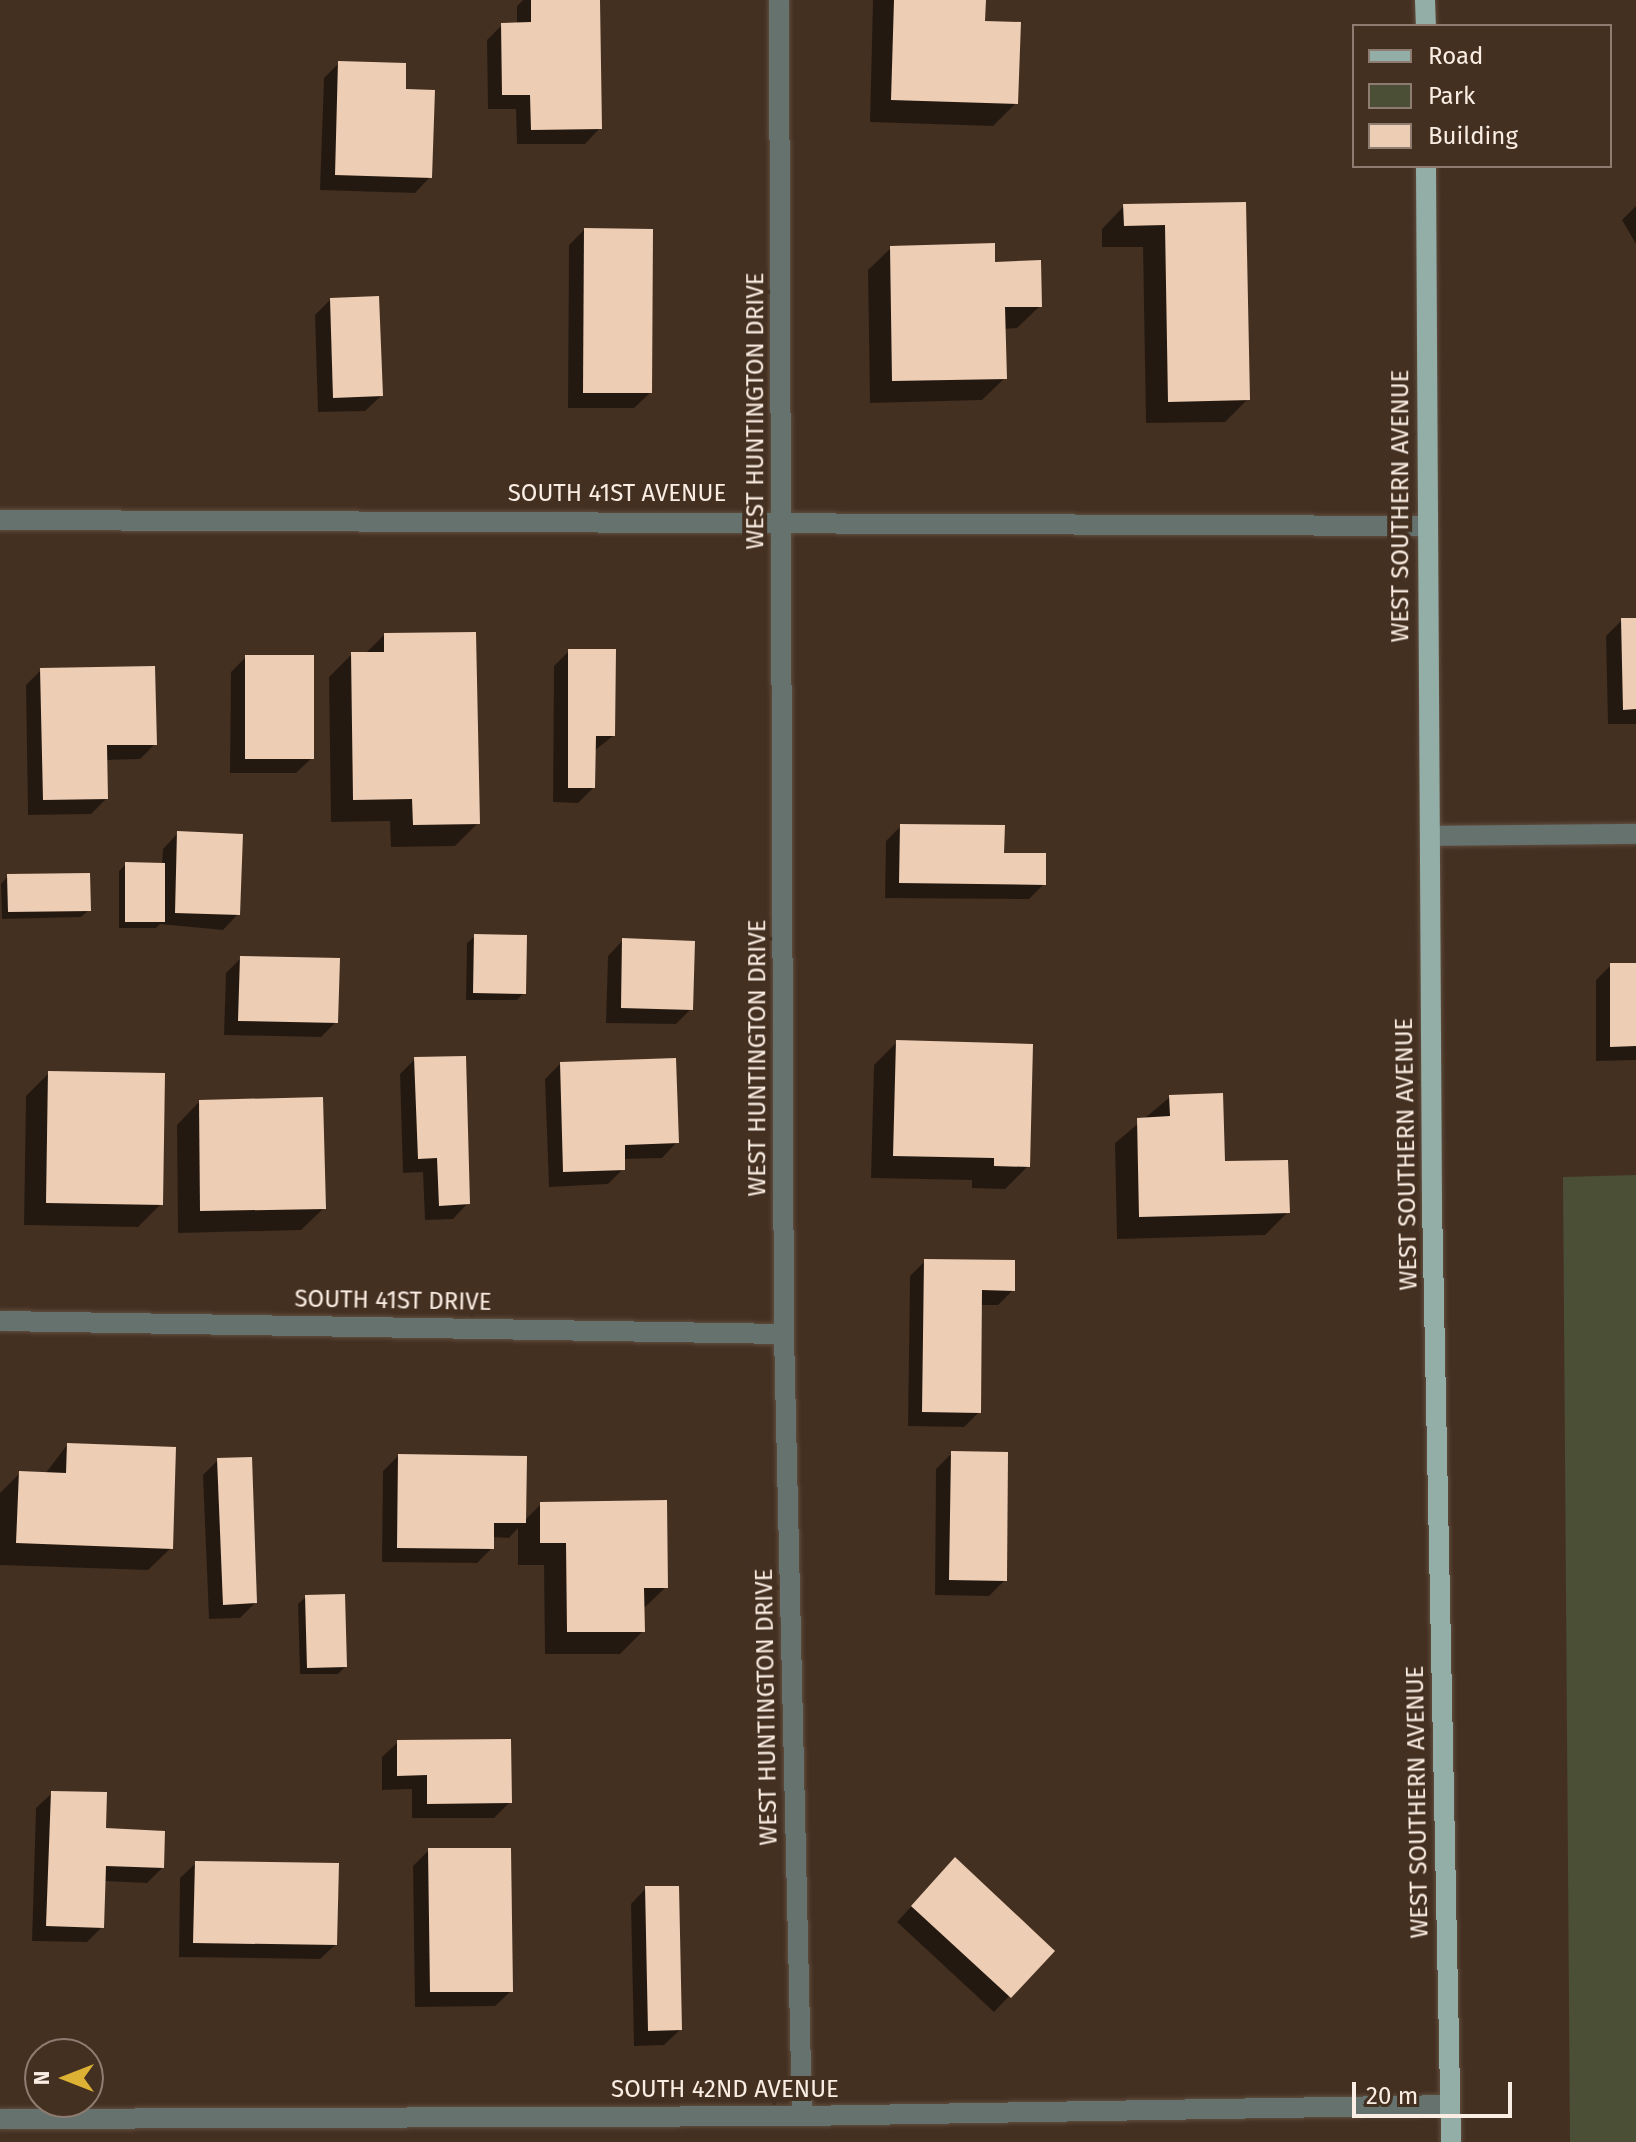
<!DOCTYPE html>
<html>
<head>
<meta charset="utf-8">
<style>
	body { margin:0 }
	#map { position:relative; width:1636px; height:2142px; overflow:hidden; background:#443021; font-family:"Fira Sans",sans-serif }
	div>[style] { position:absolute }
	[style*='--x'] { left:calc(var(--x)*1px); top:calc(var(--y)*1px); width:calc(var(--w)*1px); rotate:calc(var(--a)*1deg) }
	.green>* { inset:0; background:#4b4f36 }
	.shadow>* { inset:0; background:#0007 }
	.building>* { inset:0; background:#edcdb4 }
	.roads { filter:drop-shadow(0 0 2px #614e40) drop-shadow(0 0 2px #614e40) }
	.minor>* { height:20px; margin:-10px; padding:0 10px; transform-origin:10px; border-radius:10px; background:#65726e }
	.major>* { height:20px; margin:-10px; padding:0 10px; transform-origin:10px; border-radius:10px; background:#93aea6 }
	span { translate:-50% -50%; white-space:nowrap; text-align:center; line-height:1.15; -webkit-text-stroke:8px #443021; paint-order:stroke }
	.street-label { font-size:24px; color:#faede3 }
	.legend { position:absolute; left:1352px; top:24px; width:260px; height:144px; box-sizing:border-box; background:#443021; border:2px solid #8d7c6f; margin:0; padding:10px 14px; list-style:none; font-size:24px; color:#faede3 }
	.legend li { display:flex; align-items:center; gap:16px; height:40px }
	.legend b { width:40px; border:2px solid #8d7c6f }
	.north { position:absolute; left:24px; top:2038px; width:80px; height:80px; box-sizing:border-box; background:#443021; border:2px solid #8d7c6f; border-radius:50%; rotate:270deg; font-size:22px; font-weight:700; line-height:32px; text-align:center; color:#faede3 }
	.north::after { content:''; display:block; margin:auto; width:28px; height:36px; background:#ddb133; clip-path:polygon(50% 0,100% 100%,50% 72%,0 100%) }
	.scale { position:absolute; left:1352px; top:2082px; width:160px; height:36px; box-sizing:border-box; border:4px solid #faede3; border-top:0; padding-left:10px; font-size:24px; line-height:28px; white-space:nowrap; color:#faede3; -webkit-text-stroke:6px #443021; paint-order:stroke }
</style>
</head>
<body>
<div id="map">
	<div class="green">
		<div style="clip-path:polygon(1636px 1175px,1636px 2142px,1570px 2142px,1563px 1177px)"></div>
	</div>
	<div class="shadow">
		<div style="clip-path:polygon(523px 0,598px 0,600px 128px,585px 144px,517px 144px,516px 109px,488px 109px,487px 40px,502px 25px,517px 25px,517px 6px)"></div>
		<div style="clip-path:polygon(873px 0,984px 0,983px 23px,1016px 103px,993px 126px,870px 122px)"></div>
		<div style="clip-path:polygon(339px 63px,430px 177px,415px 193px,320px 190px,324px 78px)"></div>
		<div style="clip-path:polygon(1244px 204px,1248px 399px,1225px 422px,1146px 423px,1143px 247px,1102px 247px,1102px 229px,1124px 206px)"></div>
		<div style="clip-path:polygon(1636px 206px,1636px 244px,1622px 220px)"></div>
		<div style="clip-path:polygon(584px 230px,650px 393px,634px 408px,568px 408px,569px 245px)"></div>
		<div style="clip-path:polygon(891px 248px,993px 264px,1040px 306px,1017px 328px,1003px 329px,1005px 378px,982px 400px,870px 403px,868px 270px)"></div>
		<div style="clip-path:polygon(330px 300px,381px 396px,365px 411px,318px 412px,315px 315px)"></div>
		<div style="clip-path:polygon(1622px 620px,1636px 620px,1636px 724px,1608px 724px,1606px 636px)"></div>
		<div style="clip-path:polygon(384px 635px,478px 823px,455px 846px,391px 847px,390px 821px,331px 822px,329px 677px,352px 654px,365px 654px)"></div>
		<div style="clip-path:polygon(569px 651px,613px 736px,594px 751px,593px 788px,578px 803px,553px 802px,554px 666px)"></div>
		<div style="clip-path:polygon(246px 657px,312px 758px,296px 773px,230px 773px,231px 672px)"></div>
		<div style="clip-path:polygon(41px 670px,155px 744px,140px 759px,106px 760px,106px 799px,91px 814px,28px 815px,26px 685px)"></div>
		<div style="clip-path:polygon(901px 826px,1044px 884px,1029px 899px,885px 898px,886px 841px)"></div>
		<div style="clip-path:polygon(178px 833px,238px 914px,223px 930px,160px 924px,156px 928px,119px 928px,119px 871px,126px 864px,162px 865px,163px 849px)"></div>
		<div style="clip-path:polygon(8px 876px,89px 910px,81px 917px,2px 919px,1px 884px)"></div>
		<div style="clip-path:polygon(475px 936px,524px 993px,517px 1000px,466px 1000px,467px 943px)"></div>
		<div style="clip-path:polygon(623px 940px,691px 1009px,676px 1024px,606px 1023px,608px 956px)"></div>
		<div style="clip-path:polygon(241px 958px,336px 1022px,321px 1037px,224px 1035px,226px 973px)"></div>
		<div style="clip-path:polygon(1611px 965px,1636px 965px,1636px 1060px,1596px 1061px,1596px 980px)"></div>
		<div style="clip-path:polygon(897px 1042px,1028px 1166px,1005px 1189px,972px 1188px,972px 1180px,871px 1178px,874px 1065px)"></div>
		<div style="clip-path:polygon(415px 1059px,468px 1203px,453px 1219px,425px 1220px,423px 1172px,403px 1173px,400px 1074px)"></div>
		<div style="clip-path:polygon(560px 1064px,677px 1142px,662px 1158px,623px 1159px,623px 1169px,608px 1184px,549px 1187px,545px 1079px)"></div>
		<div style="clip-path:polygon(49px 1073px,161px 1204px,138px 1227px,24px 1225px,26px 1096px)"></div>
		<div style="clip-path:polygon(1170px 1097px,1223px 1163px,1288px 1212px,1265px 1235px,1117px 1239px,1115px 1143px)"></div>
		<div style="clip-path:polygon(199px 1102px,324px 1208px,301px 1230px,178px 1233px,177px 1125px)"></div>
		<div style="clip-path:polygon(925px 1261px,1013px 1290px,998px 1305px,980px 1305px,979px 1412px,964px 1427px,908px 1426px,910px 1276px)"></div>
		<div style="clip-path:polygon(67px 1445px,171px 1548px,148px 1570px,0 1565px,0 1493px,20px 1473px,45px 1474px)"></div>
		<div style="clip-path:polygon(952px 1453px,1005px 1580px,989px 1596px,935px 1595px,936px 1469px)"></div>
		<div style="clip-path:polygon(398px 1456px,524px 1521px,541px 1504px,666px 1587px,642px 1610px,643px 1631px,620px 1654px,545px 1654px,544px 1565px,518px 1565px,518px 1528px,509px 1538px,492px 1537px,492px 1548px,477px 1563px,382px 1562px,383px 1471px)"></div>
		<div style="clip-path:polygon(218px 1460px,255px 1603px,240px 1618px,209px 1619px,203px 1475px)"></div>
		<div style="clip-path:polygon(306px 1597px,345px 1667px,338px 1674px,300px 1674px,298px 1604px)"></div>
		<div style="clip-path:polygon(398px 1742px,510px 1802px,494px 1818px,412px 1818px,412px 1789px,382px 1790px,382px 1757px)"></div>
		<div style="clip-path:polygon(52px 1793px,162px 1868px,147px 1883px,103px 1881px,102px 1927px,87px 1942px,32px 1941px,36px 1808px)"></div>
		<div style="clip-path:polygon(429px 1850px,511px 1991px,495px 2006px,415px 2007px,413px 1866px)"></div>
		<div style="clip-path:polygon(196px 1863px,336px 1944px,320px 1959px,179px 1957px,180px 1878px)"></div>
		<div style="clip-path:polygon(940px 1875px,1052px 1951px,994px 2012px,897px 1922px)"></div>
		<div style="clip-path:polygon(646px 1888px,680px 2030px,664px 2045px,634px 2046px,631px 1904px)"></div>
	</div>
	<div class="building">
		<div style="clip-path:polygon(531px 0,600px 0,602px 129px,531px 130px,530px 95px,502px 95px,501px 23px,531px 22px)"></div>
		<div style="clip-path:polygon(894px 0,986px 0,985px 21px,1021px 22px,1018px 104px,891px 100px)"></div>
		<div style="clip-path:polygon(338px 61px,406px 63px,406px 89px,435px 90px,432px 178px,335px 175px)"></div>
		<div style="clip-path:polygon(1246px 202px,1250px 400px,1168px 402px,1165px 225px,1124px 226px,1123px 204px)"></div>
		<div style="clip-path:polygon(584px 228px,653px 229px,652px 393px,583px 393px)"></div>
		<div style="clip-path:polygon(995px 243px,995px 262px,1041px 260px,1042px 307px,1005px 307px,1007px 379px,892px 381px,890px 246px)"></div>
		<div style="clip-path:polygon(379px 296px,383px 396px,333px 398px,330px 298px)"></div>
		<div style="clip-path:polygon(1621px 618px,1636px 618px,1636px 709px,1623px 710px)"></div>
		<div style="clip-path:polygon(476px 632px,480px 824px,413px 825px,412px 799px,353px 800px,351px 652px,384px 652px,384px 633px)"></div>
		<div style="clip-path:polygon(568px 649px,616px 649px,615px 736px,596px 736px,595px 788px,568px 788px)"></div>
		<div style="clip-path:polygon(245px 655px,314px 655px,314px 759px,245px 759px)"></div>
		<div style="clip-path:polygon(155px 666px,157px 745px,107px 745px,108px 799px,43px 800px,40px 668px)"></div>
		<div style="clip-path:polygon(900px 824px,1005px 825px,1004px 853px,1046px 853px,1046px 885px,899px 883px)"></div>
		<div style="clip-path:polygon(177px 831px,243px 834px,240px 915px,175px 913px)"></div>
		<div style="clip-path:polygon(125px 862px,165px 863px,165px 922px,125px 922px)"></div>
		<div style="clip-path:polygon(90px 873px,91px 911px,8px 912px,7px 874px)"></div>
		<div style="clip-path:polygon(474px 934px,527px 935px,526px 994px,473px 993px)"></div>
		<div style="clip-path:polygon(622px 938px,695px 941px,693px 1010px,621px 1008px)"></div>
		<div style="clip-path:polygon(240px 956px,340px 958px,338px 1023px,238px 1021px)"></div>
		<div style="clip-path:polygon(1610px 963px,1636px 963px,1636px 1046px,1610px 1047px)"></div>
		<div style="clip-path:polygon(896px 1040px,1033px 1044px,1030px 1167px,994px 1166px,994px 1158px,893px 1156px)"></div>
		<div style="clip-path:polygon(466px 1056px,470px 1204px,439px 1206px,437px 1158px,418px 1159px,414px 1057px)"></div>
		<div style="clip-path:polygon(676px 1058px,679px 1143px,625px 1145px,625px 1170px,563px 1172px,560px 1062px)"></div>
		<div style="clip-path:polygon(48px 1071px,165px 1073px,163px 1205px,46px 1203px)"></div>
		<div style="clip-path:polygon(1223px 1093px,1225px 1161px,1288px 1160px,1290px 1213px,1139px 1217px,1137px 1118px,1170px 1116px,1169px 1095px)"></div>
		<div style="clip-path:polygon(323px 1097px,326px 1209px,200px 1211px,199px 1100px)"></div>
		<div style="clip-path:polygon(924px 1259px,1015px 1260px,1015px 1291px,982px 1290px,981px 1413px,922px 1412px)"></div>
		<div style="clip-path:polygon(67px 1443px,176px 1447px,173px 1549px,16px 1543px,19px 1471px,66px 1473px)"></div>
		<div style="clip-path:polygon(951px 1451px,1008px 1452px,1007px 1581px,949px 1580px)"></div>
		<div style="clip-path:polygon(398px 1454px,527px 1456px,526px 1523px,494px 1523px,494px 1549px,397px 1548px)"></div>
		<div style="clip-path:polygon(252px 1457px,257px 1603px,223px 1605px,217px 1458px)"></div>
		<div style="clip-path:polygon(667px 1500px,668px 1588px,644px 1588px,645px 1632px,567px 1632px,566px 1543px,540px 1543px,540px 1502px)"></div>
		<div style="clip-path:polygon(345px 1594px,347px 1667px,307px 1668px,305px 1595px)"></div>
		<div style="clip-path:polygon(511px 1739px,512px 1803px,427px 1804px,427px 1775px,397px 1776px,397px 1740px)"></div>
		<div style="clip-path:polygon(51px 1791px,107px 1792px,106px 1828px,165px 1831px,164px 1868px,106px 1866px,104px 1928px,46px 1926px)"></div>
		<div style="clip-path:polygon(428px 1848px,511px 1848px,513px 1992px,430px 1992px)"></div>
		<div style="clip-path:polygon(955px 1857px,1055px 1951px,1011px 1998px,911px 1906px)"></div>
		<div style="clip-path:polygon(195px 1861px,339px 1863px,337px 1945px,193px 1943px)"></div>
		<div style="clip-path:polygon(645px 1886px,679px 1886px,682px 2030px,648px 2031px)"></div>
	</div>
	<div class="roads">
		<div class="minor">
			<div style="--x:779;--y:0;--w:1334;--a:89.79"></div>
			<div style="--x:784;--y:1334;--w:782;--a:88.68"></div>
			<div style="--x:0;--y:520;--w:1427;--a:0.24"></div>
			<div style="--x:1430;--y:836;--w:206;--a:-0.6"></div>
			<div style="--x:0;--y:1321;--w:784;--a:0.95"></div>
			<div style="--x:0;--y:2119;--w:802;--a:-0.21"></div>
			<div style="--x:802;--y:2116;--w:648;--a:-0.97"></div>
		</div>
		<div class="major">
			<div style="--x:1425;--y:0;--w:26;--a:88"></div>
			<div style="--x:1426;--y:166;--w:1037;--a:89.67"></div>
			<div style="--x:1432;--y:1203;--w:939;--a:88.84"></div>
		</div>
	</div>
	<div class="street-label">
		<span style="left:756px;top:411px;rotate:-90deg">WEST HUNTINGTON DRIVE</span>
		<span style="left:617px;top:494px">SOUTH 41ST AVENUE</span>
		<span style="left:1401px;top:506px;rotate:-90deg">WEST SOUTHERN AVENUE</span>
		<span style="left:758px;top:1058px;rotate:-90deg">WEST HUNTINGTON DRIVE</span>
		<span style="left:1407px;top:1154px;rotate:-91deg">WEST SOUTHERN AVENUE</span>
		<span style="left:393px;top:1301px;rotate:1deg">SOUTH 41ST DRIVE</span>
		<span style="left:767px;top:1707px;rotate:-91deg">WEST HUNTINGTON DRIVE</span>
		<span style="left:1418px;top:1802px;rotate:-91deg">WEST SOUTHERN AVENUE</span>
		<span style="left:725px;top:2090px">SOUTH 42ND AVENUE</span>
	</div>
	<ul class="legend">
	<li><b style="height:10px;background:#93aea6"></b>Road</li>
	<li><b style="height:22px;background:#4b4f36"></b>Park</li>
	<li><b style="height:22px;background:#edcdb4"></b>Building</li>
	</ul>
	<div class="north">N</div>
	<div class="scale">20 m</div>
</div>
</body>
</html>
